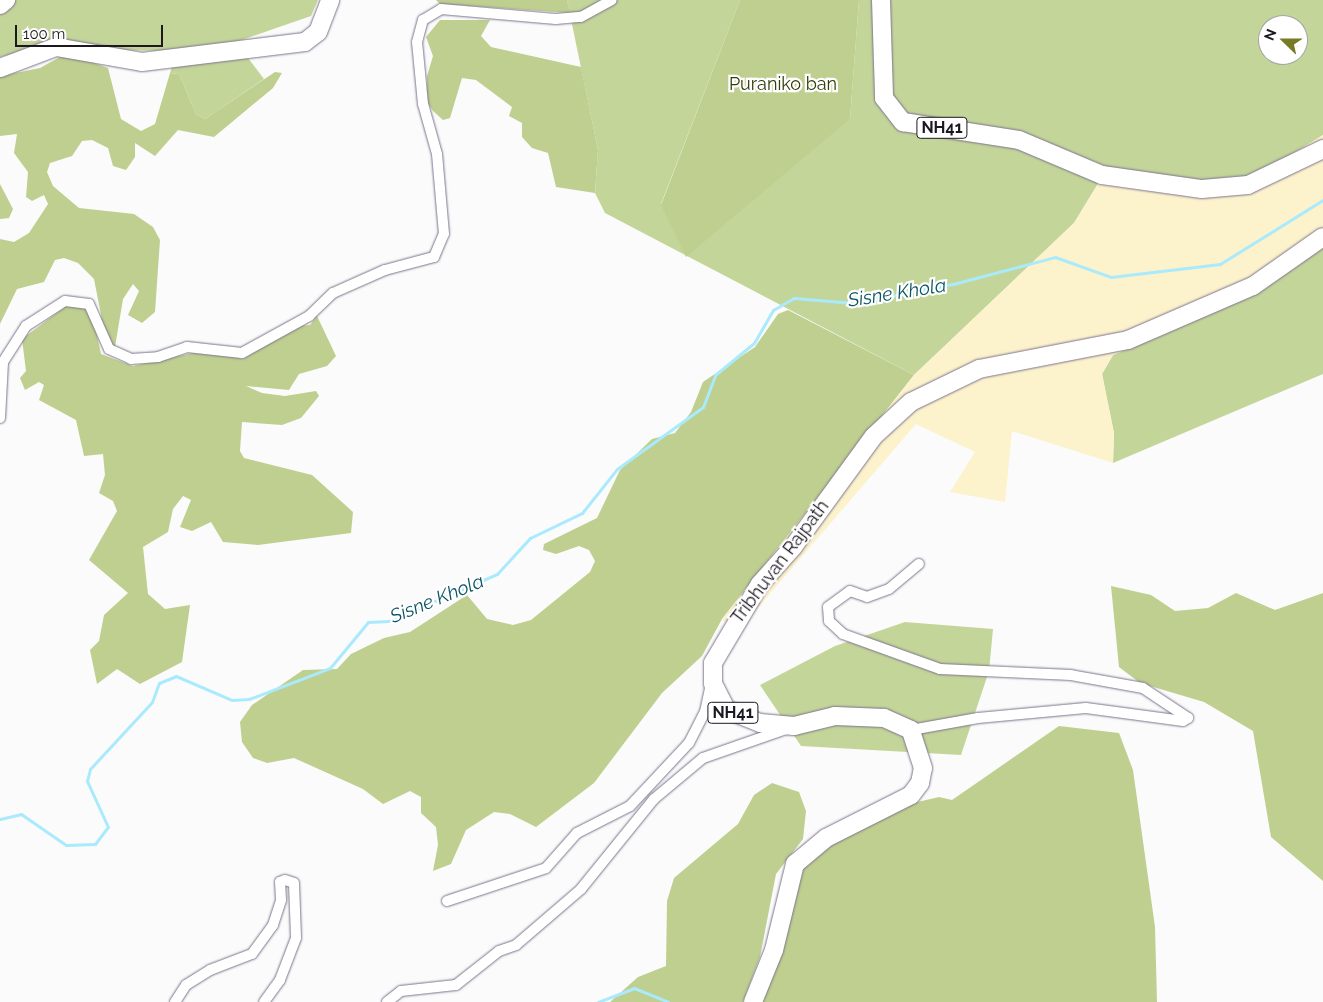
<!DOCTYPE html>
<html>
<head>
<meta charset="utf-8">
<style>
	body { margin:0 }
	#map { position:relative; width:1323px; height:1002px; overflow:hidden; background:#fbfbfb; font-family:Raleway,sans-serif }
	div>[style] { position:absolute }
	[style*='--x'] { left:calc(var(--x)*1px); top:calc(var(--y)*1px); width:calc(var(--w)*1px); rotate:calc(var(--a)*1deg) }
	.green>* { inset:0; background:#c4d59a }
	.forest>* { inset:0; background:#becf8f }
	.sand>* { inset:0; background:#fcf2cc }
	.stream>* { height:3px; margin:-1.5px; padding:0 1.5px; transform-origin:1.5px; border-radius:1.5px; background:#aaeafd }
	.roads { filter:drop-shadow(0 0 1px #7c738c) drop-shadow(0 0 1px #7c738c) }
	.minor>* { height:10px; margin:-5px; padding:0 5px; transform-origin:5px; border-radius:5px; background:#fff }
	.trunk>* { height:18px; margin:-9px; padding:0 9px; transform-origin:9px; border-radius:9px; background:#fff }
	span { translate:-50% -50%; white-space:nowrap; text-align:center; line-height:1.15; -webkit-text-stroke:4.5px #fff; paint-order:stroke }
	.shield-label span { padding:1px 4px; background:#fff; border:1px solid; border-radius:4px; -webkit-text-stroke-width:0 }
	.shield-label { font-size:16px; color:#1b1822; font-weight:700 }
	.park-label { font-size:18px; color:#323c0c }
	.street-label { font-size:18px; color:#1b1822 }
	.water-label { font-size:19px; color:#095363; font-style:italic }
	.north { position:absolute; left:1258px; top:15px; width:50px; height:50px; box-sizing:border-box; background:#fff; border:1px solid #a4a3a7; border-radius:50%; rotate:292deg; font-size:14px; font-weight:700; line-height:20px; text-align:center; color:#1b1822 }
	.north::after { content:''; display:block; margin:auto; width:18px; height:22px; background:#777b24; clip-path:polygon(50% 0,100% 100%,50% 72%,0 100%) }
	.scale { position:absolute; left:15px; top:25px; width:148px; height:22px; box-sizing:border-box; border:2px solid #1b1822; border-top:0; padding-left:6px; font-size:15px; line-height:18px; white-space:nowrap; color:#1b1822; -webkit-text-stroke:4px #fff; paint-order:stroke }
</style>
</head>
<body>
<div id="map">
	<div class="green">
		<div style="clip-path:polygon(0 0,318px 0,311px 16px,236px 42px,264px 79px,205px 119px,196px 114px,179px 74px,170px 73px,177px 51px,31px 49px,0 57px)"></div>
		<div style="clip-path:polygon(evenodd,567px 0,740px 0,661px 204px,850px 119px,859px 0,1323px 0,1323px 135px,1281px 161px,1231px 183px,1099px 182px,1074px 223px,914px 375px,605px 213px,595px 193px,598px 150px,567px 0,1268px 25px,1298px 25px,1298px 55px,1268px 55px,1268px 25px)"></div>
		<div style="clip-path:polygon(1323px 247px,1323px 374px,1113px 463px,1114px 433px,1102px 374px,1113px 355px,1207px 315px,1292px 270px)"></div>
		<div style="clip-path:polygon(905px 622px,993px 629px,989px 671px,961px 755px,801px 746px,760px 685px,835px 646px)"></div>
	</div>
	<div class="forest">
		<div style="clip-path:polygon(436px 0,567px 0,570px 13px,440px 4px)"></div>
		<div style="clip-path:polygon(740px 0,859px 0,850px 119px,686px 257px,661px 205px)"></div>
		<div style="clip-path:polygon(440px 20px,490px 20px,481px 36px,491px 47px,581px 67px,598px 150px,595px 193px,556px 187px,548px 153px,532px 148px,522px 137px,522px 123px,509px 116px,512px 107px,476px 80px,462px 78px,450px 118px,443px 120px,433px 111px,427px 102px,427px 76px,433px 56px,426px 37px)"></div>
		<div style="clip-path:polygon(67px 53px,108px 68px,121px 119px,141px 131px,155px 124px,170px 73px,179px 74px,196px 114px,205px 119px,275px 72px,282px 73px,273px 88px,214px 137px,178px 130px,155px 156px,135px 143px,135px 157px,126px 170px,113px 166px,108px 148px,92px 140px,82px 141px,72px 156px,50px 163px,47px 172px,53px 186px,79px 208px,134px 214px,153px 227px,160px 240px,155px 312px,142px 323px,128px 315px,139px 291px,133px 284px,123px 299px,115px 347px,105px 335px,94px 279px,78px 263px,64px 258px,55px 260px,44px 282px,17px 289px,0 324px,0 239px,14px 242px,29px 233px,48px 204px,44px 195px,32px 201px,26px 197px,28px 172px,14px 153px,17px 134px,0 136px,0 76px,40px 68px)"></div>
		<div style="clip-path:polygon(0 184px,13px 209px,9px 218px,0 219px)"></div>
		<div style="clip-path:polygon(70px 303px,79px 303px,92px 312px,101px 354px,133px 366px,202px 351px,243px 359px,299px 326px,310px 325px,317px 316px,336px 356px,327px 366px,299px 374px,289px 390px,246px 386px,262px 393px,285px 396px,316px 391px,319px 396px,301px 418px,282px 425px,242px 422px,240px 451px,244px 458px,312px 475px,353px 512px,351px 533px,258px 545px,223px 542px,211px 522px,192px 531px,180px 527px,191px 500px,183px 496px,173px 509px,168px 532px,143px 547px,148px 594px,165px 609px,190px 605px,182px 662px,140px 684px,117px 669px,97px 684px,90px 650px,99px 641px,104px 615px,128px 593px,89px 560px,117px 511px,113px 501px,99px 493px,105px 475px,103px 454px,84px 456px,76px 420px,39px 400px,44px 385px,39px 382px,25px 390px,20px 378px,26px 371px,22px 339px)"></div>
		<div style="clip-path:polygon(788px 310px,914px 375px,722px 619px,702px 656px,662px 693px,594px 783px,536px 827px,510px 814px,494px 812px,466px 830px,451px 864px,433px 871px,438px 845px,436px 827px,421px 813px,421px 797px,410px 791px,383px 804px,363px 789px,294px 758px,267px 763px,253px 758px,242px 742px,240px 722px,252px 705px,303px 670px,337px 669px,351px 654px,384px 638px,410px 632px,467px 595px,487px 619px,513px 625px,531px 620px,590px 572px,595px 561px,589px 550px,579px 546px,556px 554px,543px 550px,544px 544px,597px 518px,620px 470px,652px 439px,675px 433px,691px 412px,703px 382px,755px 347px,778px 314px)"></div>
		<div style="clip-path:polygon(1111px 586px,1151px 595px,1175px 611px,1208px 608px,1236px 593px,1275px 610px,1323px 593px,1323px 881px,1271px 837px,1253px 731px,1204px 702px,1140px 683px,1119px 667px)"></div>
		<div style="clip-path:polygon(1059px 726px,1119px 733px,1133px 770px,1155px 927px,1157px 1002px,758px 1002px,804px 866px,828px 846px,909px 804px,939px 797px,952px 800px)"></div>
		<div style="clip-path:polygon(772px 783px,799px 792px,806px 811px,803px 839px,776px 874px,760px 957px,743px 1002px,610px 1002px,638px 977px,666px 966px,667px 901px,674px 878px,738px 824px,754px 795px)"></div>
	</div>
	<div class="sand">
		<div style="clip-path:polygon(1323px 135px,1323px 247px,1292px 270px,1207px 315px,1113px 355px,1102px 374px,1114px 433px,1113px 463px,1012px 431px,1005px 502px,950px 492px,975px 452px,916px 424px,737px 632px,722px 619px,914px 375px,1074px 223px,1099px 182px,1127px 177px,1231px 183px,1281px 161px)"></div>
	</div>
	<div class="stream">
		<div style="--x:0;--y:819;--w:22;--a:-13"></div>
		<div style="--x:21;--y:814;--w:55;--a:34.6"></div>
		<div style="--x:66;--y:845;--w:29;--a:-2"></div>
		<div style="--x:95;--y:844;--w:21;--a:-53"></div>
		<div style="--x:108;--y:827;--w:51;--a:-114.5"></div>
		<div style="--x:87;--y:781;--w:12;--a:-76"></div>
		<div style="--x:90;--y:769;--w:91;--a:-47.2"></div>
		<div style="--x:152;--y:702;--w:20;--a:-70"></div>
		<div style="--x:159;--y:683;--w:18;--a:-22"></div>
		<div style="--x:176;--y:676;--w:61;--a:23.2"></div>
		<div style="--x:232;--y:700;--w:17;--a:-3"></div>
		<div style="--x:249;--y:699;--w:87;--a:-20.9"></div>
		<div style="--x:330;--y:668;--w:60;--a:-50.4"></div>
		<div style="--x:368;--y:622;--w:21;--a:-3"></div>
		<div style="--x:389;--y:621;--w:118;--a:-23.5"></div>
		<div style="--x:497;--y:574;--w:49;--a:-47.5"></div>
		<div style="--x:530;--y:538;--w:58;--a:-25.7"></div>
		<div style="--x:582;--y:513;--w:56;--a:-51.5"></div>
		<div style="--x:617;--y:469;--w:106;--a:-35.8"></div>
		<div style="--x:703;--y:407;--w:34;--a:-69"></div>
		<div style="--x:715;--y:375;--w:50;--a:-39.4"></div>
		<div style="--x:754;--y:343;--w:38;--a:-60"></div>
		<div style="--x:773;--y:310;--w:24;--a:-30"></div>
		<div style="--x:794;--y:298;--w:60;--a:4.8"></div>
		<div style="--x:854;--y:303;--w:101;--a:-10.9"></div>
		<div style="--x:953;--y:284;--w:106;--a:-14.8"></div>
		<div style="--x:1055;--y:257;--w:59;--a:19.7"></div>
		<div style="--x:1111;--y:277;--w:110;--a:-6.8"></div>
		<div style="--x:1220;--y:264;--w:121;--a:-31.9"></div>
		<div style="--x:598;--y:1002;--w:39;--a:-21"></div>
		<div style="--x:634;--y:988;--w:37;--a:22"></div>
	</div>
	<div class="roads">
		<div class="minor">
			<div style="--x:0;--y:418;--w:56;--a:-86.9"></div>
			<div style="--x:3;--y:362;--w:43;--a:-57.4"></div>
			<div style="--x:26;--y:326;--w:46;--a:-32.7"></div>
			<div style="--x:65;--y:301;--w:24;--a:7"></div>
			<div style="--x:89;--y:304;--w:49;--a:66"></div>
			<div style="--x:109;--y:349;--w:24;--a:24"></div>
			<div style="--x:131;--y:359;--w:27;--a:-4"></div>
			<div style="--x:158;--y:357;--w:31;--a:-19"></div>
			<div style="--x:187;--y:347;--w:55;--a:6.2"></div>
			<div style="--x:242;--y:353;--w:77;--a:-28.9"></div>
			<div style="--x:309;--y:316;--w:33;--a:-44"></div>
			<div style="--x:333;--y:293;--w:57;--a:-23.9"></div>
			<div style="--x:385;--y:270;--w:51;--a:-14.9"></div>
			<div style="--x:434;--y:257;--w:25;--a:-67"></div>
			<div style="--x:444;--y:234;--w:80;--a:-95"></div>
			<div style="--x:437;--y:154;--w:52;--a:-105.6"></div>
			<div style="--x:423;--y:104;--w:62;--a:-95.5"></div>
			<div style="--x:417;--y:42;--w:23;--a:-75"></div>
			<div style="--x:423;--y:20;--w:21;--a:-31"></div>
			<div style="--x:441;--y:9;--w:115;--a:5"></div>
			<div style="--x:556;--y:19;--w:25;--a:-5"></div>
			<div style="--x:581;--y:17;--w:35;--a:-29"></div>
			<div style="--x:911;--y:730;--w:68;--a:-10.2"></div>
			<div style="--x:978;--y:718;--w:108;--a:-5.3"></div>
			<div style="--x:1086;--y:708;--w:98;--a:7.6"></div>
			<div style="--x:1183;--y:721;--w:6;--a:-31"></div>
			<div style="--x:1188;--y:718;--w:54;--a:-146.3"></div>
			<div style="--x:1143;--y:688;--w:73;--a:-169.8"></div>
			<div style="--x:1071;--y:675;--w:131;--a:-177.4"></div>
			<div style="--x:940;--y:669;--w:103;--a:-160.2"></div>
			<div style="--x:843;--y:634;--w:19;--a:-137"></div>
			<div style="--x:829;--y:621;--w:14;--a:-94"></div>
			<div style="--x:828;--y:607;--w:27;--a:-36"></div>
			<div style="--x:850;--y:591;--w:18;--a:19"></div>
			<div style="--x:867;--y:597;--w:23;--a:-20"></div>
			<div style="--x:889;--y:589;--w:39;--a:-40"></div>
			<div style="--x:447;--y:901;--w:104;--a:-18.4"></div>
			<div style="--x:546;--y:868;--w:47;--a:-48.5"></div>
			<div style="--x:577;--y:833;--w:59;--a:-27"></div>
			<div style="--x:630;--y:806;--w:86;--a:-46.9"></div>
			<div style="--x:689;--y:743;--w:35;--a:-63"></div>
			<div style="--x:705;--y:712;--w:30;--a:-78"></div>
			<div style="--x:175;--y:1002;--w:20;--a:-57"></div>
			<div style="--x:186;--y:985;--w:28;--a:-32"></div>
			<div style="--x:210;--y:970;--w:45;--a:-20.9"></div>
			<div style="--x:252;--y:954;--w:36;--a:-54"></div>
			<div style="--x:273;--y:925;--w:26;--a:-72"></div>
			<div style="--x:281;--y:900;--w:18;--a:-93"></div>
			<div style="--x:280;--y:882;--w:5;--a:-22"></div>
			<div style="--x:285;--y:880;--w:9;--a:18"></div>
			<div style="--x:294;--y:883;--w:55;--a:87.9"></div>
			<div style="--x:296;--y:938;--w:45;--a:110.9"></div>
			<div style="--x:280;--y:980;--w:27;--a:126"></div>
			<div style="--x:387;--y:1002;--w:18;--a:-38"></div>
			<div style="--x:401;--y:991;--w:55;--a:-6.2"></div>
			<div style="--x:456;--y:985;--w:55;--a:-38.3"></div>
			<div style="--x:499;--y:951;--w:18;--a:-19"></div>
			<div style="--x:516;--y:945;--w:86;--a:-40.7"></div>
			<div style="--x:581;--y:889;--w:116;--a:-51"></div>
			<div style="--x:654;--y:799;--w:64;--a:-39.9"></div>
			<div style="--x:703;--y:758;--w:88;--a:-19.3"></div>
		</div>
		<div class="trunk">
			<div style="--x:881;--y:0;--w:98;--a:88.2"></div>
			<div style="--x:884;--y:98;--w:31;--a:52"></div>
			<div style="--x:903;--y:122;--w:117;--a:8.8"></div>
			<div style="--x:1019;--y:140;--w:90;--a:22.9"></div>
			<div style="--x:1102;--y:175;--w:101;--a:8"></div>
			<div style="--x:1202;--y:189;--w:46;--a:-5"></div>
			<div style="--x:1248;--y:185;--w:83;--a:-25.6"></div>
			<div style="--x:0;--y:5;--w:8;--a:-40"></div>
			<div style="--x:0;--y:68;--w:60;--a:-20.6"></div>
			<div style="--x:56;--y:47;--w:87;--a:9.9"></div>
			<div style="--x:142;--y:62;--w:164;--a:-7"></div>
			<div style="--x:305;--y:42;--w:16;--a:-38"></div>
			<div style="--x:318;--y:32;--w:34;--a:-69"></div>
			<div style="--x:753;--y:1002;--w:56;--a:-68"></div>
			<div style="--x:774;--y:950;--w:89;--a:-76.3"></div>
			<div style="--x:795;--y:864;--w:40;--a:-40"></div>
			<div style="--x:826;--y:838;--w:95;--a:-26.8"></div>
			<div style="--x:911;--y:795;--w:15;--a:-53"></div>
			<div style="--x:920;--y:783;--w:15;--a:-79"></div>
			<div style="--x:923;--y:768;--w:40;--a:-108"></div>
			<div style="--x:911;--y:730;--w:30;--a:-156"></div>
			<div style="--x:884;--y:718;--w:49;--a:-177.7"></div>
			<div style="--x:835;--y:716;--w:42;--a:166.3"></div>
			<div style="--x:794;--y:726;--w:34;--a:-175"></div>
			<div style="--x:760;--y:723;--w:37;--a:-158"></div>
			<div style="--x:726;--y:709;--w:28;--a:-117"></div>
			<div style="--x:713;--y:684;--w:21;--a:-90"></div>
			<div style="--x:713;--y:663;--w:92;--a:-59.3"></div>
			<div style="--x:760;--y:584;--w:50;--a:-48.3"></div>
			<div style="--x:793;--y:547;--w:137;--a:-53.9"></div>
			<div style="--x:874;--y:436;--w:50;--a:-42.6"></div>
			<div style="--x:911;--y:402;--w:76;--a:-25.9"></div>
			<div style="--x:979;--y:369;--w:152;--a:-11"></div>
			<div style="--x:1128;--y:340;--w:136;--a:-23.4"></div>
			<div style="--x:1253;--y:286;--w:85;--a:-35"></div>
		</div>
	</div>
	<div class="shield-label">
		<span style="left:942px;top:128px">NH41</span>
		<span style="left:733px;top:713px">NH41</span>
	</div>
	<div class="park-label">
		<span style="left:783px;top:84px">Puraniko ban</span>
	</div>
	<div class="street-label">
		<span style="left:780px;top:562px;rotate:-53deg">Tribhuvan Rajpath</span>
	</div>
	<div class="water-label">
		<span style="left:897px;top:293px;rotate:-9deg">Sisne Khola</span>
		<span style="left:437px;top:599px;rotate:-22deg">Sisne Khola</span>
	</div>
	<div class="north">N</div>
	<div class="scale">100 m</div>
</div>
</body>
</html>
